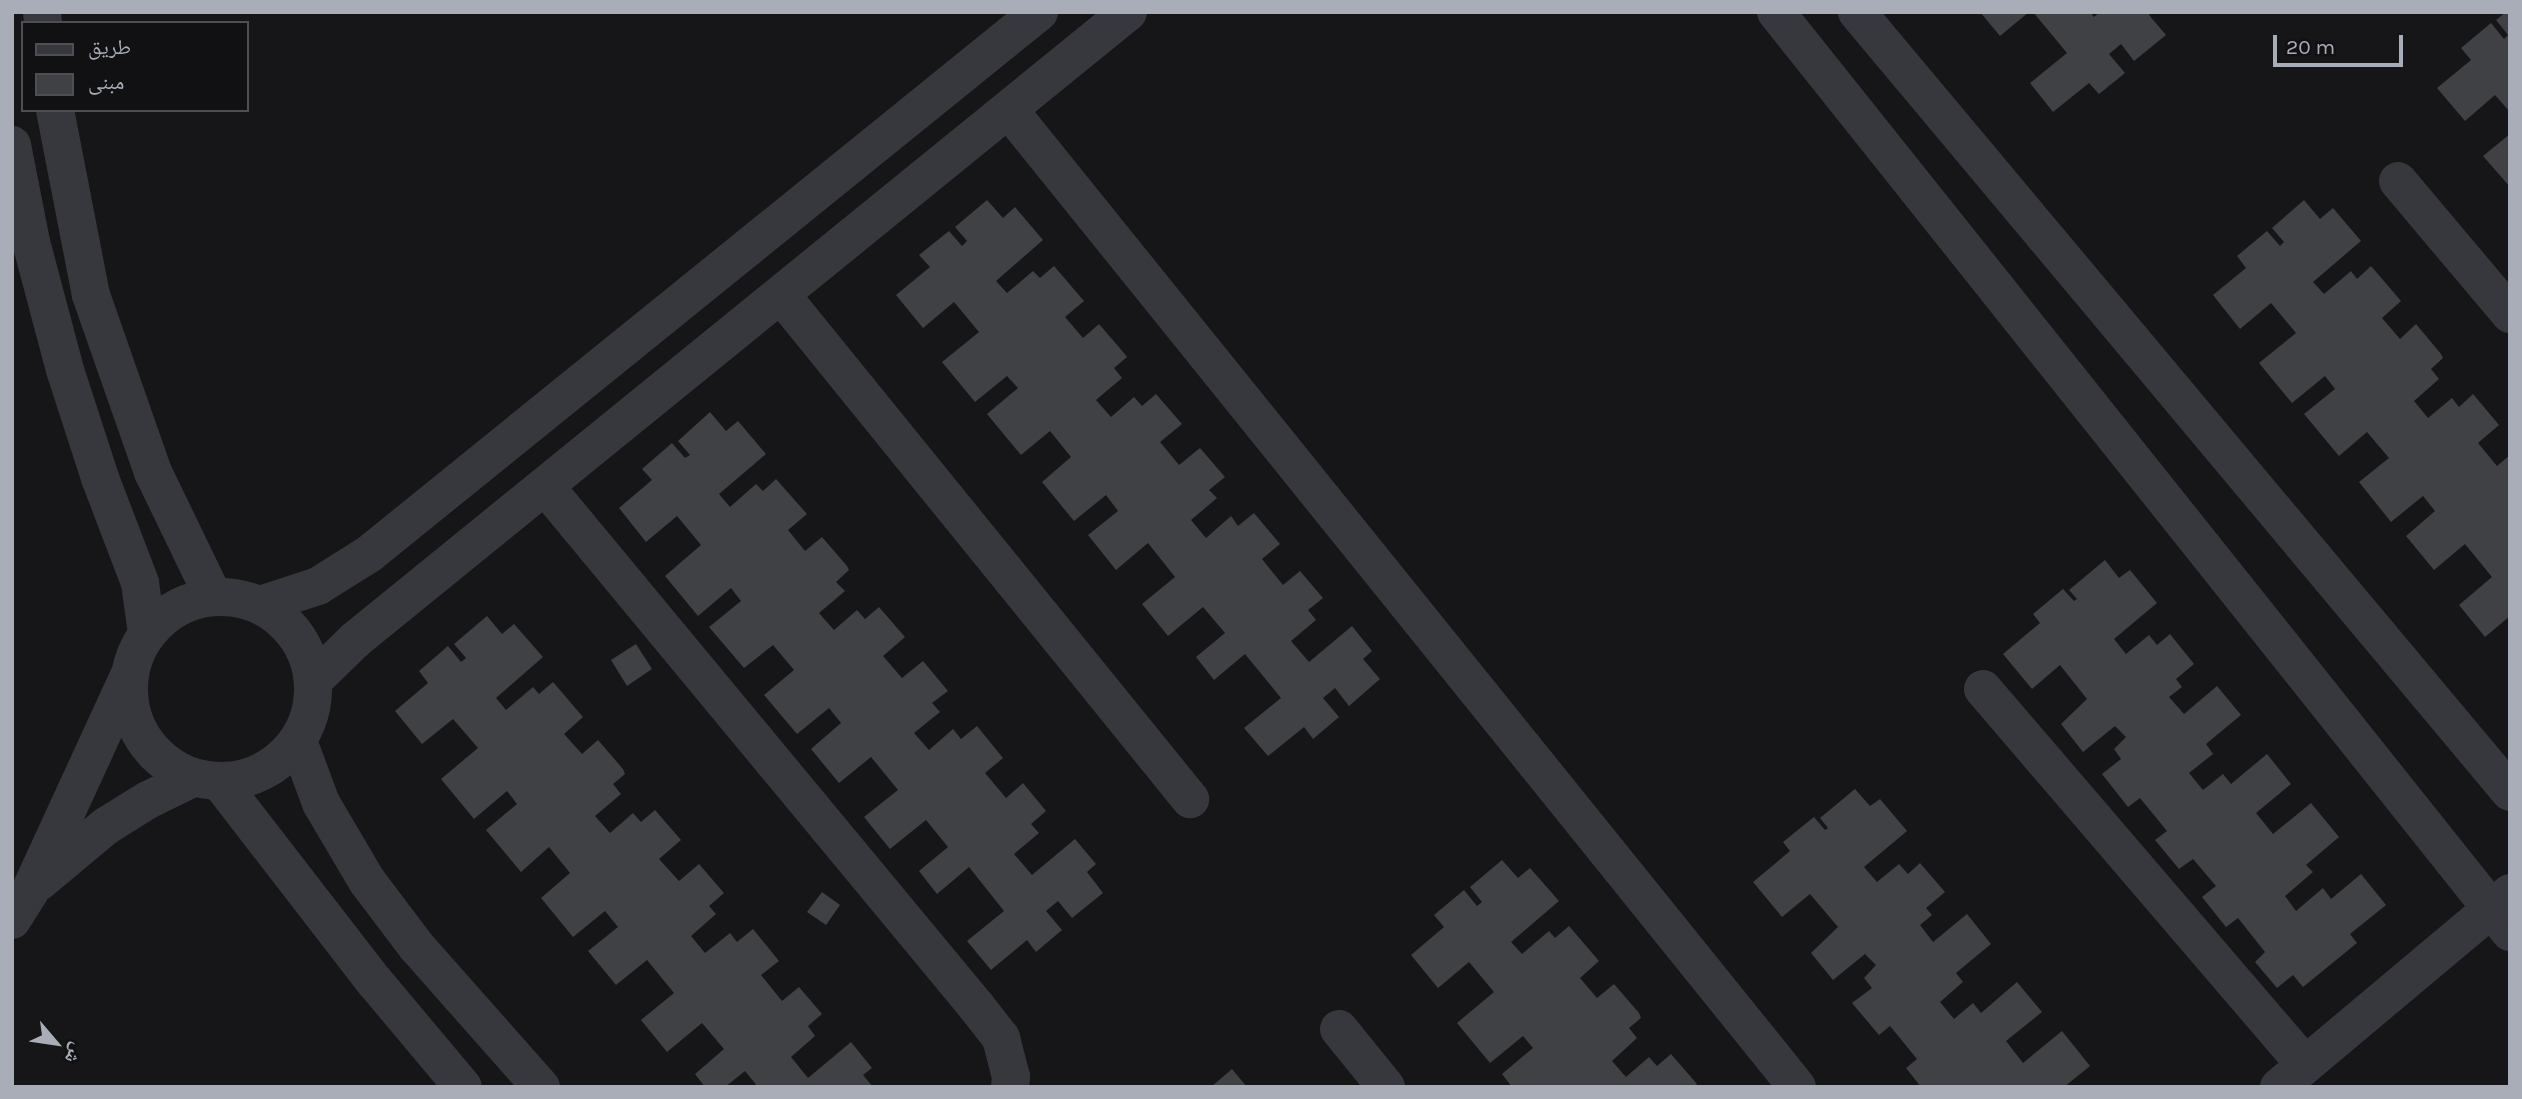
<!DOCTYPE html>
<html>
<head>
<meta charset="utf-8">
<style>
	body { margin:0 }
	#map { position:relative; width:2522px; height:1099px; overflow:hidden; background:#161618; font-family:Karla,"Noto Naskh Arabic",sans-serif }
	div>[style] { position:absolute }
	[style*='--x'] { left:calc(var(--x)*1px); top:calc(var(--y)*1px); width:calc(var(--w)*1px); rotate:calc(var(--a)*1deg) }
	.building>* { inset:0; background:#404145 }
	.minor>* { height:38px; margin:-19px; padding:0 19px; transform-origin:19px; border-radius:19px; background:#37383d }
	.minor>.ring { margin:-19px; padding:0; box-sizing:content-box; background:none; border:38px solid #37383d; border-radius:50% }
	span { translate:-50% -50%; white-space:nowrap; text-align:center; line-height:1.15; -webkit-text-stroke:6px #111113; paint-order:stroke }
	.frame { position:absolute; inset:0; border:14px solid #a8adb8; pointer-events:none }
	.legend { position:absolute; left:21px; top:21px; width:228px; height:91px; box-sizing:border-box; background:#111113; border:2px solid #4d4f55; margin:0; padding:9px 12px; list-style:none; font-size:21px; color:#a8adb8 }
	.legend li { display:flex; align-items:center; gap:14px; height:35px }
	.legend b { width:35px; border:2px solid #4d4f55 }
	.north { position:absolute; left:21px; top:1008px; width:70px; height:70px; -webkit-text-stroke:5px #111113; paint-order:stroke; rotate:119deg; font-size:19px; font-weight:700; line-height:28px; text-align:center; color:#a8adb8 }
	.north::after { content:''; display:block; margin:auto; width:24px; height:32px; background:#a8adb8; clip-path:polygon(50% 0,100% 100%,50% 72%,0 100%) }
	.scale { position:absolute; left:2273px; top:35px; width:130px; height:32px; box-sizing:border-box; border:4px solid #a8adb8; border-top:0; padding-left:9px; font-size:21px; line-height:24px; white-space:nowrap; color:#a8adb8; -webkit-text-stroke:5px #111113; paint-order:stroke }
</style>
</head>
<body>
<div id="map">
	<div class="building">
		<div style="clip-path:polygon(1980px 12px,2029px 12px,2000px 36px)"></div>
		<div style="clip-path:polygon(2033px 12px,2090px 12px,2094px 17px,2100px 12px,2152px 12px,2149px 15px,2166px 35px,2134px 61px,2121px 44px,2109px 54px,2125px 73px,2099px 94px,2089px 83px,2053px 112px,2030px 83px,2067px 53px)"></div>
		<div style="clip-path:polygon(2506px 12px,2510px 12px,2510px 112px,2495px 95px,2465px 121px,2437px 88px,2471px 60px,2461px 48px,2491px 23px,2504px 39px,2508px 35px,2496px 20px)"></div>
		<div style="clip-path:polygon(2510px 134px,2510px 187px,2483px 156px)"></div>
		<div style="clip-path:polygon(987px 200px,1003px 218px,1015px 207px,1043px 240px,996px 281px,1007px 293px,1033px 271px,1040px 278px,1054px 266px,1084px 301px,1065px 317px,1083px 338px,1099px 324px,1124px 353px,1127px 357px,1114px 368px,1122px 378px,1096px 400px,1111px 417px,1134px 397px,1142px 406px,1156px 394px,1182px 424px,1160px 442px,1179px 465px,1200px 448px,1225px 477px,1209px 490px,1217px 498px,1191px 520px,1206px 538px,1231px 516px,1238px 526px,1254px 513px,1280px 544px,1262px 559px,1283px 585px,1300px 571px,1323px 598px,1308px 610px,1316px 620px,1291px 641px,1309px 662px,1352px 626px,1372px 651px,1363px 659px,1380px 679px,1349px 706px,1335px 688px,1323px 698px,1339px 717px,1313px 739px,1304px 727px,1268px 756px,1244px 728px,1281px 698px,1245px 654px,1214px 680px,1196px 657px,1225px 633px,1203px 607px,1168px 636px,1142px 604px,1175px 577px,1148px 543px,1116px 570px,1088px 535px,1118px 511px,1106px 495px,1074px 521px,1042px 482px,1071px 457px,1050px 431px,1021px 455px,987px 414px,1018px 388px,1007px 376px,975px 402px,942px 362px,979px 332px,954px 302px,923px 328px,896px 295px,930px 267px,919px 255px,949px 231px,962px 246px,967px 241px,955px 227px)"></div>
		<div style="clip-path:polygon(2304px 200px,2320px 219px,2333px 208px,2361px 241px,2313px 282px,2324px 294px,2351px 271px,2357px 279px,2371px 266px,2401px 301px,2382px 318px,2400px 339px,2416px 324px,2441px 354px,2443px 358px,2431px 369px,2439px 379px,2414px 401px,2428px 418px,2452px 398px,2459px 407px,2473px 394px,2499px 425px,2478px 443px,2497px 466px,2510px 455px,2510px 616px,2485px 637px,2459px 605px,2492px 577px,2465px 544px,2434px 570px,2406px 536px,2435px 511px,2423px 496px,2391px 522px,2359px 482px,2389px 458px,2367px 432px,2339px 456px,2304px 414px,2335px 389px,2325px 376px,2292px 403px,2259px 363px,2296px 333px,2271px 303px,2240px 329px,2213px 295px,2246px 268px,2237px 256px,2267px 231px,2280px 246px,2284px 242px,2272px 228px)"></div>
		<div style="clip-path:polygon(710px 412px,726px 431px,738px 421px,766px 454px,719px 494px,730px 507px,756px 484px,763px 491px,776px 479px,807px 514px,788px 530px,805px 551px,822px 537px,847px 566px,849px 570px,836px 582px,845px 591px,819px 613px,834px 630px,857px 610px,865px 619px,879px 607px,905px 637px,883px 656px,902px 678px,923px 661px,948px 691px,932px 703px,940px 712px,914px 733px,929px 750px,953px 729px,961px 739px,977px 726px,1003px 758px,985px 773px,1006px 798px,1023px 783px,1046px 811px,1031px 824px,1039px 833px,1014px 854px,1032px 875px,1075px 839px,1096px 864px,1087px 872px,1103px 893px,1072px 918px,1058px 901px,1046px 911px,1062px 930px,1036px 952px,1027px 940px,991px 970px,967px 941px,1004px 911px,969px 867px,937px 894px,919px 871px,948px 847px,926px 820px,890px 849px,864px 817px,898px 790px,871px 757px,839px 783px,811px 749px,841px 723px,829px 708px,797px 734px,764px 695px,794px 670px,773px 645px,744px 668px,709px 627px,741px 601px,731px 588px,698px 616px,665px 576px,701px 545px,677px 516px,646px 542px,619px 508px,652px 480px,642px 469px,672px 443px,685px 458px,690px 455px,678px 441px)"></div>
		<div style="clip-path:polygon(2105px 560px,2119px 578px,2130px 570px,2157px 603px,2114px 639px,2126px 654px,2149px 635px,2157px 645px,2170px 634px,2194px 664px,2176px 679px,2182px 687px,2169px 697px,2184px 714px,2217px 686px,2241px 715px,2206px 744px,2213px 754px,2189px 773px,2203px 790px,2223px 774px,2231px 784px,2267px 754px,2291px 784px,2256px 813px,2273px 834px,2311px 803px,2339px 837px,2306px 865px,2313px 872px,2285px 896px,2296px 911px,2323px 888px,2331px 899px,2361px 874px,2386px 905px,2350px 934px,2357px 943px,2303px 987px,2293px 975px,2277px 988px,2255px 962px,2265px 952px,2238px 918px,2226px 927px,2202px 897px,2216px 886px,2193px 859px,2179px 869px,2155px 840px,2167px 831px,2140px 798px,2128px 807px,2102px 774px,2121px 759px,2114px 749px,2126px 737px,2115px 726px,2083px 752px,2061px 724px,2087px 699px,2060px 665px,2032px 689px,2003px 654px,2040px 623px,2033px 614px,2063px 589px,2074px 601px,2077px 599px,2069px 590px)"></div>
		<div style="clip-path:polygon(487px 616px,502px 634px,514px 624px,543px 657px,496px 698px,506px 710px,533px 687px,539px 694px,553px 682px,583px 717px,564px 734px,582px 754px,598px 740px,623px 769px,625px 774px,613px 784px,621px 794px,595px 816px,610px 833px,633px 813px,641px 822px,655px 810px,681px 840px,659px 859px,679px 881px,699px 864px,724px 893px,709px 906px,716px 914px,691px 936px,705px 953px,730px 933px,737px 942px,753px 929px,779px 961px,761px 975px,782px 1001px,799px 987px,822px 1014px,808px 1026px,815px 1036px,791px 1057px,808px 1078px,851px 1042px,872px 1068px,863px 1075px,873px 1087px,758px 1087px,745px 1071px,725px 1087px,705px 1087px,695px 1074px,724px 1049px,702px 1023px,667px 1052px,641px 1020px,674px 993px,647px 960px,616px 985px,588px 951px,618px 927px,605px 911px,573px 937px,541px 898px,570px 873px,549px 847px,521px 872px,486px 830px,517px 804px,507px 791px,474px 819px,441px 779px,478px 748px,453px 719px,422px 744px,395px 711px,428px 683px,419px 671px,448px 646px,461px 662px,466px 658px,454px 644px)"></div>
		<div style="clip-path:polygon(636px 644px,652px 669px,627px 686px,611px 660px)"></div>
		<div style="clip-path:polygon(1855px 789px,1870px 806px,1880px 799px,1907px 831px,1864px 867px,1877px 882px,1899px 864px,1908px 874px,1920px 863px,1945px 892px,1926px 908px,1932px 915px,1920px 925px,1933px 942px,1967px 914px,1991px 944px,1956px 973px,1963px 982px,1940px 1002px,1954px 1019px,1973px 1003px,1981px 1013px,2017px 982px,2042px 1012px,2006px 1041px,2023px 1063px,2062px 1031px,2090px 1066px,2064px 1087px,1921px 1087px,1906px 1068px,1917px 1059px,1890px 1026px,1879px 1035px,1852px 1003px,1872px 988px,1864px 978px,1876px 965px,1865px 954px,1833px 980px,1811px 953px,1838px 927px,1810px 894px,1782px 917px,1753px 882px,1790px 851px,1783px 842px,1814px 817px,1825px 830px,1828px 828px,1820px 818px)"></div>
		<div style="clip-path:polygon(1502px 860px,1518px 878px,1530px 868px,1559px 901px,1511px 942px,1522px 954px,1549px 931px,1555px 938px,1569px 926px,1599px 961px,1580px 978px,1597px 998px,1614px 984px,1639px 1013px,1641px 1018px,1629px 1028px,1637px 1038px,1612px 1061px,1626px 1077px,1649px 1057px,1657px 1066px,1671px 1054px,1697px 1084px,1694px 1087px,1512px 1087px,1502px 1074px,1533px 1048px,1523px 1036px,1490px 1063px,1457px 1023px,1494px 992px,1469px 962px,1438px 988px,1411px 955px,1444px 927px,1434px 915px,1464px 890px,1477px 906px,1482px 902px,1470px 887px)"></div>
		<div style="clip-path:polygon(822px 892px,840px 905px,826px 925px,807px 912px)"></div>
		<div style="clip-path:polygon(1232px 1069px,1247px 1087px,1211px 1087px)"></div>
	</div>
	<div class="minor">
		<div style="--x:42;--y:12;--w:11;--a:85"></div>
		<div style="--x:1776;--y:12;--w:1177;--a:51.42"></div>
		<div style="--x:1857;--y:12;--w:1017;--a:50.06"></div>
		<div style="--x:55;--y:110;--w:188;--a:79"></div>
		<div style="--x:91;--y:295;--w:188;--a:70.7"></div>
		<div style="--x:153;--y:472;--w:138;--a:64.2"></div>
		<div style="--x:1009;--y:110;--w:1255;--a:51.11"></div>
		<div style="--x:12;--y:145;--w:99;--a:78.9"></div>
		<div style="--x:31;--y:242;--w:132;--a:75.1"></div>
		<div style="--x:65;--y:370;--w:114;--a:72"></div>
		<div style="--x:100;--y:478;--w:112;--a:69.1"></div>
		<div style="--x:140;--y:583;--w:50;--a:82"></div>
		<div style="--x:2398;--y:181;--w:174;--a:49.9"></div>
		<div style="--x:782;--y:296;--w:648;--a:50.95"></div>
		<div style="--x:545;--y:486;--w:675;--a:50.35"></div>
		<div style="--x:976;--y:1006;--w:41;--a:52"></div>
		<div style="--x:1001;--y:1038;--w:40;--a:75.6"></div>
		<div style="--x:1011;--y:1077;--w:10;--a:96"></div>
		<div class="ring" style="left:129px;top:597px;width:146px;height:146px"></div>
		<div style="--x:260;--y:605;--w:61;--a:-18.1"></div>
		<div style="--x:318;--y:586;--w:60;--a:-32.1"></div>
		<div style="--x:369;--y:554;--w:862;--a:-38.97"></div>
		<div style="--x:313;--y:681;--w:59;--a:-44.3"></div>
		<div style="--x:355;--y:640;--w:996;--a:-39.09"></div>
		<div style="--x:1983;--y:689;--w:495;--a:49.4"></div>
		<div style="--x:298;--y:741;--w:66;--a:69.6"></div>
		<div style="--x:321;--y:803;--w:91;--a:59.5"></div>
		<div style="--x:367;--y:881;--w:83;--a:52.9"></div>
		<div style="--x:417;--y:947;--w:187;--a:48.5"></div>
		<div style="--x:220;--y:782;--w:252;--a:52.3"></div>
		<div style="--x:374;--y:981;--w:138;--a:50"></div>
		<div style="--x:39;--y:882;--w:87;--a:-39.9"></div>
		<div style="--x:106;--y:826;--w:49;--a:-31.8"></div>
		<div style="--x:148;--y:800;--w:50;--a:-26.1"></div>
		<div style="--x:12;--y:920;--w:34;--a:-58"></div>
		<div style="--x:30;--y:891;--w:237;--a:-65.3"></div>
		<div style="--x:1339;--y:1029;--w:75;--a:51"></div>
		<div style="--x:2279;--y:1087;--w:302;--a:-40"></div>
	</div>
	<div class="frame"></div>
	<ul class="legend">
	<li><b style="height:9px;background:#37383d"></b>طريق</li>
	<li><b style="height:19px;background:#404145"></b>مبنى</li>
	</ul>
	<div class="north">ش</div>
	<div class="scale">20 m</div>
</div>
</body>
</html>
